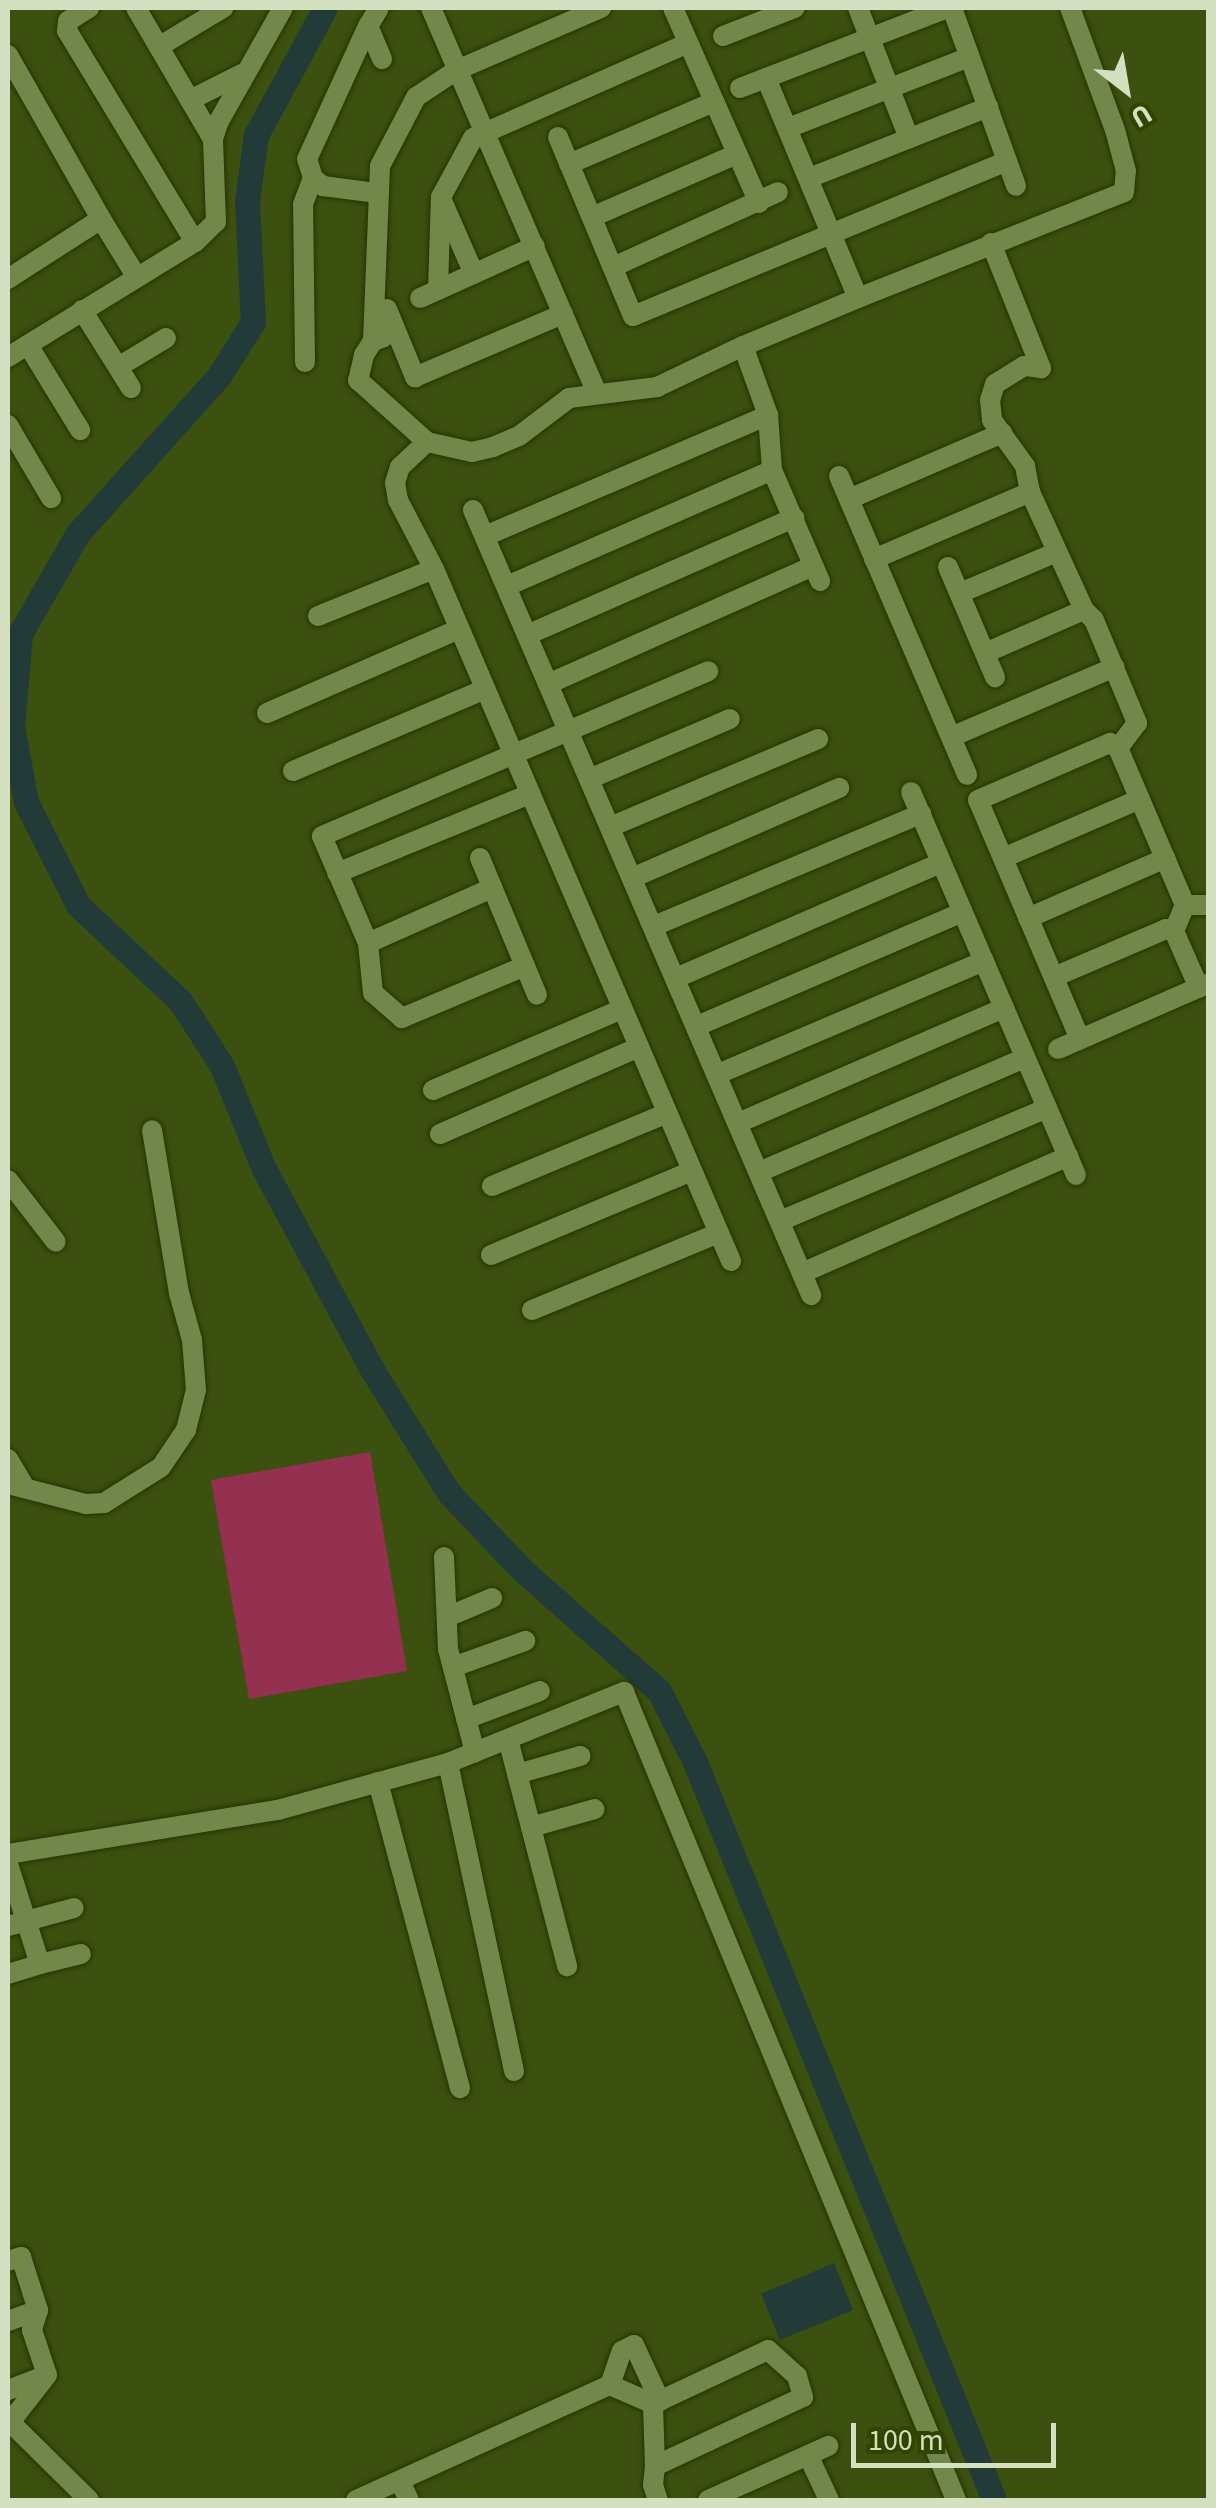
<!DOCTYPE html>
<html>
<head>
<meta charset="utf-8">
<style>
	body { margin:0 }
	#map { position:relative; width:1216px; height:2508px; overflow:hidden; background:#3c500f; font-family:"Source Sans 3",sans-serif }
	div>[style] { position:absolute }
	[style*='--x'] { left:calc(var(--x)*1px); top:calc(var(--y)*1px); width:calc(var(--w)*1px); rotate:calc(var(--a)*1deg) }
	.green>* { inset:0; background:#953150 }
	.water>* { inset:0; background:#233b38 }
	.river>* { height:25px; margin:-12.5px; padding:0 12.5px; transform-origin:12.5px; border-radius:12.5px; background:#233b38 }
	.roads { filter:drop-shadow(0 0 2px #253402) drop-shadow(0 0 2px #253402) }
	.minor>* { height:20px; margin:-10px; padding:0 10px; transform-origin:10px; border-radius:10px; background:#72884a }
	span { translate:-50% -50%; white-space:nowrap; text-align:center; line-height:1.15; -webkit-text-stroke:8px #324500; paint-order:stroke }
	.frame { position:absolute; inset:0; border:10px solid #d4e1c0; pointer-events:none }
	.north { position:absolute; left:1076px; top:40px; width:100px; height:100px; -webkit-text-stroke:8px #324500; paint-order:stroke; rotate:149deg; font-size:28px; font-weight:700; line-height:40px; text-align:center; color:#d4e1c0 }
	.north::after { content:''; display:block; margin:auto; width:35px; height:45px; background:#d4e1c0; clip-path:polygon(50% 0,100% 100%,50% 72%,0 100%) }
	.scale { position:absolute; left:851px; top:2423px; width:205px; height:45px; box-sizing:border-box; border:5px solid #d4e1c0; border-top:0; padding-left:12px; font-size:30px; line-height:35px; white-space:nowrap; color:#d4e1c0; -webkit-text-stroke:8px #324500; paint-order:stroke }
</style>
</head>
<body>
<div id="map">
	<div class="green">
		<div style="clip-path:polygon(370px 1452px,407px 1671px,249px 1699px,211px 1480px)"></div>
	</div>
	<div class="water">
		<div style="clip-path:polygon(834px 2263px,853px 2310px,780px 2340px,761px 2294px)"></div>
	</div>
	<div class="river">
		<div style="--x:325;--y:8;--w:145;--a:118.5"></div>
		<div style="--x:256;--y:135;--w:67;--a:97.8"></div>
		<div style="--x:247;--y:201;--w:121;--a:87.2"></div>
		<div style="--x:253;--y:322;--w:64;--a:122.2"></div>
		<div style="--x:219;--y:376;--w:211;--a:131.9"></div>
		<div style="--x:78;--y:533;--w:116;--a:119.9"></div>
		<div style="--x:20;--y:634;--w:92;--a:95"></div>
		<div style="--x:12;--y:726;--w:77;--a:79.6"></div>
		<div style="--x:26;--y:802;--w:115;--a:63.2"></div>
		<div style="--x:78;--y:905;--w:141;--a:43.3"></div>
		<div style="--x:181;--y:1002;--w:76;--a:57.4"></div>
		<div style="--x:222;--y:1066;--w:109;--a:67.9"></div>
		<div style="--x:263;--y:1167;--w:232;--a:61.7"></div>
		<div style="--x:373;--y:1371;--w:144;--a:58.1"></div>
		<div style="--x:449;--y:1493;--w:105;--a:46.5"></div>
		<div style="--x:521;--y:1569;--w:184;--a:41.5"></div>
		<div style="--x:659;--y:1691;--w:80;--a:63.1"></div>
		<div style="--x:695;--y:1762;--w:796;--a:67.94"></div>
	</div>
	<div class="roads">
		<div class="minor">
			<div style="--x:136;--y:8;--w:152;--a:59.6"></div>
			<div style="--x:379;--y:8;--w:21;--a:121"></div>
			<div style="--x:368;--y:26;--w:36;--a:67"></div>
			<div style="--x:431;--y:8;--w:418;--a:66.7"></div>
			<div style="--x:673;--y:8;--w:213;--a:66.2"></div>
			<div style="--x:858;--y:8;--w:140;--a:68.6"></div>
			<div style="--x:952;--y:8;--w:189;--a:70.2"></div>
			<div style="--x:368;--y:26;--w:146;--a:114.6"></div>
			<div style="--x:307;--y:159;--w:20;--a:72"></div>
			<div style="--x:313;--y:178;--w:13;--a:39"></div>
			<div style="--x:323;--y:186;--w:53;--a:7.5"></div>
			<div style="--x:723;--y:36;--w:77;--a:-21.3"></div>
			<div style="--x:160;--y:46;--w:74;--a:-31.1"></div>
			<div style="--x:8;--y:55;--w:189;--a:60.4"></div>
			<div style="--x:101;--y:219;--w:111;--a:147.2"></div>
			<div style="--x:766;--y:78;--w:238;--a:67.3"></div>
			<div style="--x:858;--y:298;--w:125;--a:157.3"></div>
			<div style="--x:743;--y:346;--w:73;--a:70.1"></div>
			<div style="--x:768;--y:415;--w:55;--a:85.8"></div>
			<div style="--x:772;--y:470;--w:121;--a:66.6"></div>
			<div style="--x:740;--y:88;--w:222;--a:-21.1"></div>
			<div style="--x:190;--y:100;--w:58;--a:-26.6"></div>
			<div style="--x:788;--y:128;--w:194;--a:-21.4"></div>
			<div style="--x:558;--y:137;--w:194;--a:67.3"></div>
			<div style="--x:633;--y:316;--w:405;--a:-22.5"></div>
			<div style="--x:569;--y:164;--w:158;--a:-23.2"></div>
			<div style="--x:809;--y:178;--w:193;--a:-21.6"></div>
			<div style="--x:443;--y:203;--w:77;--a:66.4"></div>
			<div style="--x:592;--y:217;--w:158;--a:-23.5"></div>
			<div style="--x:101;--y:219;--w:67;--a:58.4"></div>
			<div style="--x:195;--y:242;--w:29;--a:-44"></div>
			<div style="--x:216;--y:222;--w:83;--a:-92.1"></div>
			<div style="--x:213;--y:139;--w:19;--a:-72"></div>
			<div style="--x:219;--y:121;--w:130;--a:-60.5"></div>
			<div style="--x:991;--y:243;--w:135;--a:68.2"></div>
			<div style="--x:1041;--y:368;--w:17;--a:-173"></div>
			<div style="--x:1024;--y:366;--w:34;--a:148"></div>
			<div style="--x:995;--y:384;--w:17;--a:107"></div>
			<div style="--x:990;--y:400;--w:20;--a:84"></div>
			<div style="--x:992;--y:420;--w:57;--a:54.3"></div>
			<div style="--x:1025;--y:466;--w:26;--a:79"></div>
			<div style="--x:1030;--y:492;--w:130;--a:65.4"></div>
			<div style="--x:1084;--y:610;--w:14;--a:45"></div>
			<div style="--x:1094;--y:620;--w:112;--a:67.3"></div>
			<div style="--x:1137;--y:723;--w:31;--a:127"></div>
			<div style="--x:613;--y:267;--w:181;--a:-24.4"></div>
			<div style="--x:438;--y:290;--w:93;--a:-88.2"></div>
			<div style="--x:441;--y:197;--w:67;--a:-61.5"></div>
			<div style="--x:473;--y:138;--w:235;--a:-23.8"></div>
			<div style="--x:420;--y:298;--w:126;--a:-24.3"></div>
			<div style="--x:858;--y:298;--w:286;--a:-21.7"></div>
			<div style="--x:1124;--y:192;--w:21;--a:-85"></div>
			<div style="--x:1126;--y:171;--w:42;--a:-105"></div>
			<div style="--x:1115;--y:130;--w:130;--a:-110.2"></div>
			<div style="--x:387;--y:309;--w:74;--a:67.6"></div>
			<div style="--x:415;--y:377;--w:161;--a:-23.1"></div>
			<div style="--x:82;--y:310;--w:92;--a:57.9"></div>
			<div style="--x:384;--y:337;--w:12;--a:160"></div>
			<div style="--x:373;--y:341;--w:17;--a:123"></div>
			<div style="--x:364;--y:355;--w:26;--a:103"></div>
			<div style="--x:358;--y:380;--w:93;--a:41.9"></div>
			<div style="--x:373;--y:341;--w:175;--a:-87.7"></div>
			<div style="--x:380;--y:166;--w:78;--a:-62.4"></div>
			<div style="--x:416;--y:97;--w:49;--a:-33.4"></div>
			<div style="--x:457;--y:70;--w:157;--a:-23.3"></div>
			<div style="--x:28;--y:345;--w:100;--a:58.5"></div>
			<div style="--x:8;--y:357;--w:220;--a:-31.6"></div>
			<div style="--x:195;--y:242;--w:247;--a:-121.2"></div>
			<div style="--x:67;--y:31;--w:10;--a:-84"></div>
			<div style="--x:68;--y:21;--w:25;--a:-32"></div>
			<div style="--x:305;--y:362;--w:158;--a:-90.7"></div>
			<div style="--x:303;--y:204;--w:28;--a:-69"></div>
			<div style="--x:118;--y:367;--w:56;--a:-31.1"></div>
			<div style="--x:8;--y:425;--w:85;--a:59.5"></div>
			<div style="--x:839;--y:476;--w:325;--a:66.8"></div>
			<div style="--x:849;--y:499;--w:167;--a:-23.3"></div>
			<div style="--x:473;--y:510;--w:855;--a:66.7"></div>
			<div style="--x:485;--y:536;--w:308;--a:-23.1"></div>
			<div style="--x:874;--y:559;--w:170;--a:-23.2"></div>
			<div style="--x:948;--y:567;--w:120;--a:66.9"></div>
			<div style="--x:507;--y:586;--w:289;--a:-23.6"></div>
			<div style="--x:960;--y:593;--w:105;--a:-22.9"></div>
			<div style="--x:318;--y:616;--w:125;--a:-22.1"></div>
			<div style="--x:527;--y:635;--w:292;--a:-23.7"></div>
			<div style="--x:985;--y:653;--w:108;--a:-23.5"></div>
			<div style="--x:548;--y:684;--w:290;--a:-24"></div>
			<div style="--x:267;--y:713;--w:210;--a:-23.6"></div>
			<div style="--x:951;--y:737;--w:178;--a:-23.1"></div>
			<div style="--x:1118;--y:748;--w:171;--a:66.9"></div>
			<div style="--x:1185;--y:905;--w:28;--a:113"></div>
			<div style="--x:1174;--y:931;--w:62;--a:66.3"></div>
			<div style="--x:293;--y:771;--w:209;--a:-23.1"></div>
			<div style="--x:589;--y:779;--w:153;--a:-23.1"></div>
			<div style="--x:911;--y:792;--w:417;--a:66.7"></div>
			<div style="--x:610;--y:827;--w:226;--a:-22.9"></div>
			<div style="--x:480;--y:858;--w:148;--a:67.4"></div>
			<div style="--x:1003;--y:858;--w:149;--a:-23.3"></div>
			<div style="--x:337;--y:873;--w:209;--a:-22.3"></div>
			<div style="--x:632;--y:878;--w:226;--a:-23.5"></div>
			<div style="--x:1185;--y:905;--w:23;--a:0"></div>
			<div style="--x:1028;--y:918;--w:150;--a:-23.5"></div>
			<div style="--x:654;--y:926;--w:290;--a:-22.8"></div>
			<div style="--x:368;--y:943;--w:136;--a:-23.9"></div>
			<div style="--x:525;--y:966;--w:134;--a:157.1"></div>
			<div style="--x:402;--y:1018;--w:38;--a:-139"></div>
			<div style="--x:373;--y:993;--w:50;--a:-95.7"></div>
			<div style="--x:368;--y:943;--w:116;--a:-113.3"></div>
			<div style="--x:322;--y:836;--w:420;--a:-23.1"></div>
			<div style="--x:1054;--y:977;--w:122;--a:-23.2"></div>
			<div style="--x:1166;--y:929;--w:8;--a:14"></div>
			<div style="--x:676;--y:978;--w:289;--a:-23.5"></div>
			<div style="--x:697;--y:1026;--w:289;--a:-23.2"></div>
			<div style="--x:1080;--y:1039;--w:260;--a:-113.1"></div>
			<div style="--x:978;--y:800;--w:144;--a:-23.4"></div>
			<div style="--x:1110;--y:743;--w:9;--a:32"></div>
			<div style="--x:1058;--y:1049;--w:163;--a:-23.6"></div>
			<div style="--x:718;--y:1074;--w:289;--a:-23"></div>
			<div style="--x:433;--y:1090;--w:206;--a:-23.2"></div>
			<div style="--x:738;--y:1123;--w:290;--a:-23.4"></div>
			<div style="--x:440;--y:1134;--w:217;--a:-23.6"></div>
			<div style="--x:759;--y:1172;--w:289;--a:-23.2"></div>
			<div style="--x:8;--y:1180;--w:78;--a:52.3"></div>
			<div style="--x:492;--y:1186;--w:190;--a:-22.6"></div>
			<div style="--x:780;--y:1221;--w:290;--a:-22.9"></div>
			<div style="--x:491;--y:1255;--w:218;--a:-22.7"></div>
			<div style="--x:731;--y:1261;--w:753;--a:-113.23"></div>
			<div style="--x:434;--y:569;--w:78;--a:-117.6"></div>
			<div style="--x:398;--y:500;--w:17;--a:-100"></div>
			<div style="--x:395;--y:483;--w:17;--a:-73"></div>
			<div style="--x:400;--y:467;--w:37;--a:-43"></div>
			<div style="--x:427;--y:442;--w:46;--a:12.5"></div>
			<div style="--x:472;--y:452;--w:22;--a:-13"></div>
			<div style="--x:493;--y:447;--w:28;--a:-23"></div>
			<div style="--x:519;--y:436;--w:63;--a:-37.2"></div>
			<div style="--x:569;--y:398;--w:89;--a:-7.1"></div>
			<div style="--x:657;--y:387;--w:95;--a:-25.5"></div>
			<div style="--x:802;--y:1273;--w:291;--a:-23.7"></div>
			<div style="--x:532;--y:1310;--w:202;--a:-22.4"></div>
			<div style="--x:8;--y:1459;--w:33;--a:59"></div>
			<div style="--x:8;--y:1484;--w:81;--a:14.4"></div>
			<div style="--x:86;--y:1504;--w:18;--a:-3"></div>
			<div style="--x:104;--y:1503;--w:67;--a:-32.3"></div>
			<div style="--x:161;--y:1467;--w:45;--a:-56"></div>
			<div style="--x:186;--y:1430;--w:41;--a:-76"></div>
			<div style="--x:196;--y:1390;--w:50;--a:-94.6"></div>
			<div style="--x:192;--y:1340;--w:49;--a:-105.5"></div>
			<div style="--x:179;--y:1293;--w:165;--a:-99.4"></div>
			<div style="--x:444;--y:1557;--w:92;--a:87.5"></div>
			<div style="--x:448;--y:1649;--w:107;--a:75.4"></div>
			<div style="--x:447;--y:1617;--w:49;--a:-22.9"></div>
			<div style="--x:453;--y:1667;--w:77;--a:-19.9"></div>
			<div style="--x:466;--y:1719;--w:79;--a:-20.7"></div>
			<div style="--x:508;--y:1739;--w:235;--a:75.4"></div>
			<div style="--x:448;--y:1763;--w:315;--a:77.9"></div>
			<div style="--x:517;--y:1774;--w:66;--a:-15.9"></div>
			<div style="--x:378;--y:1782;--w:317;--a:75"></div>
			<div style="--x:531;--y:1827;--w:66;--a:-15.7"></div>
			<div style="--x:8;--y:1854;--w:274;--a:-9.3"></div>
			<div style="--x:278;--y:1810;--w:176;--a:-15.5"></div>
			<div style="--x:448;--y:1763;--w:190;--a:-22"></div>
			<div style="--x:624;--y:1692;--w:874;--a:67.66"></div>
			<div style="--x:8;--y:1864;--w:105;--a:72.3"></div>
			<div style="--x:40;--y:1964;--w:42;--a:-13.7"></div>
			<div style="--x:8;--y:1926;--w:68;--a:-15.3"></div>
			<div style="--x:8;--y:1974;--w:34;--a:-17"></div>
			<div style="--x:8;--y:2261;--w:14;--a:-17"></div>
			<div style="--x:21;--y:2257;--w:56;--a:72.2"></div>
			<div style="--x:38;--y:2310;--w:21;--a:107"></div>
			<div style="--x:32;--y:2330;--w:47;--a:71.6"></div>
			<div style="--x:47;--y:2375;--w:42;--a:159"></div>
			<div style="--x:8;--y:2321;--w:32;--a:-20"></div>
			<div style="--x:610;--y:2385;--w:36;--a:-71"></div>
			<div style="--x:622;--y:2351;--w:13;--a:-27"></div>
			<div style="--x:634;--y:2345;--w:62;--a:65.1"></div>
			<div style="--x:653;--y:2404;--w:62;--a:88.2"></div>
			<div style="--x:8;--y:2420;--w:114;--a:44.6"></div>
			<div style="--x:11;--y:2421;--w:58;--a:-52"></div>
			<div style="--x:808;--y:2455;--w:50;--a:65"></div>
			<div style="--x:400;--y:2481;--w:21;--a:65"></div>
			<div style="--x:356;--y:2500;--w:279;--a:-24.4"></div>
			<div style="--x:610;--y:2385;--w:47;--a:23.8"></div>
			<div style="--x:653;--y:2404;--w:127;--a:-25.2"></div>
			<div style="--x:768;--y:2350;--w:39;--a:42"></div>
			<div style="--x:797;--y:2376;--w:22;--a:74"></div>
			<div style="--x:803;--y:2397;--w:163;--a:155"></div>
			<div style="--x:655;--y:2466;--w:19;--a:96"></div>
			<div style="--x:653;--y:2485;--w:16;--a:72"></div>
			<div style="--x:708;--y:2500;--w:132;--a:-24.2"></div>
		</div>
	</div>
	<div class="frame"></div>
	<div class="north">U</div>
	<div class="scale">100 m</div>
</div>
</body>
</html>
